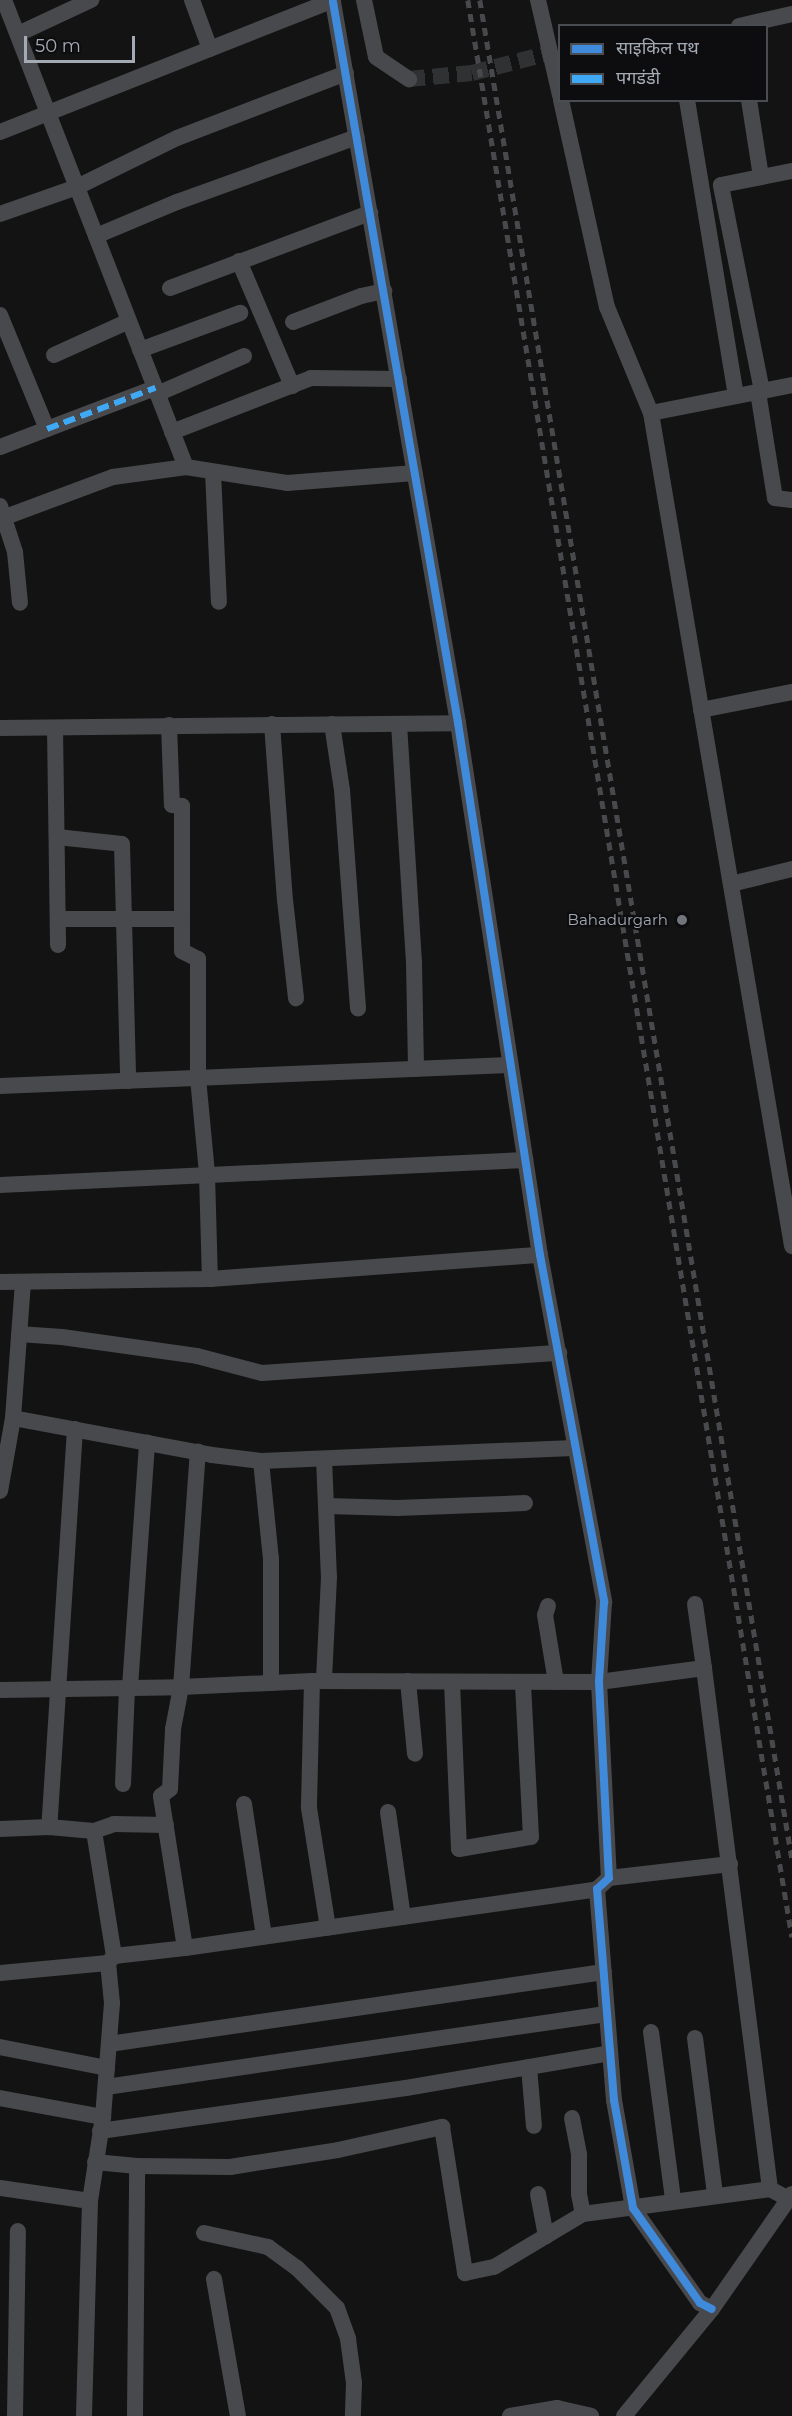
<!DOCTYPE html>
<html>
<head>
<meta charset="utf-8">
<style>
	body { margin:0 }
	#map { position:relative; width:792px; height:2416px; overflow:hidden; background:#131313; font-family:Montserrat,"Noto Sans Devanagari",sans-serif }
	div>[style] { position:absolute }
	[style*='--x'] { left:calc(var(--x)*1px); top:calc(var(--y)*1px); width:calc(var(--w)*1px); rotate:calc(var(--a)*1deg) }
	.minor-tunnel>* { height:16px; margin-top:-8px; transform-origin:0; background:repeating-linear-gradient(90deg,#303133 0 16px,transparent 0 24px) }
	.minor>* { height:16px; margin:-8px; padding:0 8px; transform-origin:8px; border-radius:8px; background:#47494c }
	.rail>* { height:4.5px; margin-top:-2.25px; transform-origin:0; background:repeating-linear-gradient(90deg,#48494c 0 8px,transparent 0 14px) }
	.quiet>* { height:6px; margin-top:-3px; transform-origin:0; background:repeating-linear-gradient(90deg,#3fa9f5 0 12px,transparent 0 18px) }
	.cycleway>* { height:8px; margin:-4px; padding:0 4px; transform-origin:4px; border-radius:4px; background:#408adc }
	.dots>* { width:16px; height:16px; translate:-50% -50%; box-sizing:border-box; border:3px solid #0d0d0f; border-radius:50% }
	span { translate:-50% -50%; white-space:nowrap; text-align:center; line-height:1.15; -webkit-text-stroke:4.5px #0d0d0f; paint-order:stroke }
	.poi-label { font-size:15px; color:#a4aab4 }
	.right { translate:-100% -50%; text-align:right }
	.legend { position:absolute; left:558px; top:24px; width:210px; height:78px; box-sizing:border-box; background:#0d0d0f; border:2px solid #494c51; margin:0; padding:8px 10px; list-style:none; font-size:18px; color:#a4aab4 }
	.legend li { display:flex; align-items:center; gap:12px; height:30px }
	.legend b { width:30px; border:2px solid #494c51 }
	.scale { position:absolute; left:24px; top:36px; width:111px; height:27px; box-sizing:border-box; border:3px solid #a4aab4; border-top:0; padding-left:8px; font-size:18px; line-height:21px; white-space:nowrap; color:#a4aab4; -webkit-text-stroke:4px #0d0d0f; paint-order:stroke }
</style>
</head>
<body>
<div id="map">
	<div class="minor-tunnel">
		<div style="--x:409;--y:79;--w:63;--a:-5.4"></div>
		<div style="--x:472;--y:73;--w:81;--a:-14.4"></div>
	</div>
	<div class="minor">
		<div style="--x:4;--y:0;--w:501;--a:68.71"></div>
		<div style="--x:192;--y:0;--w:52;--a:69.8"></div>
		<div style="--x:364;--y:0;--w:58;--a:78.1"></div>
		<div style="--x:376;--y:57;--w:40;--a:34"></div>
		<div style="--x:538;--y:0;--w:98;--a:77"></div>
		<div style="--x:333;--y:2;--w:732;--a:80.16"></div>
		<div style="--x:458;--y:723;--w:538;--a:81.24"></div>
		<div style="--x:540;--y:1255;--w:353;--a:79.5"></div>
		<div style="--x:604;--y:1602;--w:80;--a:93.6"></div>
		<div style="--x:599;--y:1682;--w:196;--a:87.1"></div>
		<div style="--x:609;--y:1878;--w:16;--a:137"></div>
		<div style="--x:597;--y:1889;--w:212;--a:85.4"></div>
		<div style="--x:614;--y:2100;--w:110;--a:80"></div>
		<div style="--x:633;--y:2208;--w:116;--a:54.8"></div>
		<div style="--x:700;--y:2303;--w:13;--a:27"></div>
		<div style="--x:739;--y:26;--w:54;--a:-12.8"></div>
		<div style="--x:18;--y:34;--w:81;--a:-25"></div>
		<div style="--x:561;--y:100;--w:212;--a:77.5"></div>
		<div style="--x:607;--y:307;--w:115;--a:67.5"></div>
		<div style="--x:651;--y:413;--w:845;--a:80.39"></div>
		<div style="--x:687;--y:100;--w:300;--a:80.6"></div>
		<div style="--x:749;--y:100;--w:78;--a:81.1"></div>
		<div style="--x:0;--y:132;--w:358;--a:-21.6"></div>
		<div style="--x:0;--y:214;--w:82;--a:-19.3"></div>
		<div style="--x:77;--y:187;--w:111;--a:-26.1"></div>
		<div style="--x:177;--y:138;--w:181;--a:-21"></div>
		<div style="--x:96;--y:236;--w:88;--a:-22.8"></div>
		<div style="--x:177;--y:202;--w:191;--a:-19.9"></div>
		<div style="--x:239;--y:261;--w:136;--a:67"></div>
		<div style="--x:170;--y:288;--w:214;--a:-20.6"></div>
		<div style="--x:0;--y:315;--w:123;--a:67.6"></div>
		<div style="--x:47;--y:429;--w:50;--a:159"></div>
		<div style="--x:293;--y:322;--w:73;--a:-20.9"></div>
		<div style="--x:361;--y:296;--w:24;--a:-12"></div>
		<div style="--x:140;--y:350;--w:107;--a:-20.3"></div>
		<div style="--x:54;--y:355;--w:82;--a:-24.4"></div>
		<div style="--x:762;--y:391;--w:210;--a:-101.3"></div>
		<div style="--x:721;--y:185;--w:72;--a:-11.2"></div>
		<div style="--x:758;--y:392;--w:107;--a:80.9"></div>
		<div style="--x:775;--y:498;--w:17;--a:7"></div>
		<div style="--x:157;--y:394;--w:95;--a:-23.6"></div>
		<div style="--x:651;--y:413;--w:144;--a:-11.2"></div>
		<div style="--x:47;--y:429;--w:116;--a:-20.8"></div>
		<div style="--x:172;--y:432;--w:149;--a:-21.2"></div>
		<div style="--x:311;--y:378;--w:88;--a:0.7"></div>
		<div style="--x:213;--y:472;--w:130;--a:87.4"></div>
		<div style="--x:0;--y:506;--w:48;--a:71.9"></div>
		<div style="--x:15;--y:552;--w:51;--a:84.4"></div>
		<div style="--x:0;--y:519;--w:121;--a:-20.4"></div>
		<div style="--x:113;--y:477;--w:74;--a:-7.8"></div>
		<div style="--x:186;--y:467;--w:102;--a:9"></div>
		<div style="--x:287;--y:483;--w:128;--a:-4.5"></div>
		<div style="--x:701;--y:710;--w:93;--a:-11.2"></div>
		<div style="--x:272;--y:724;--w:176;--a:85.8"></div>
		<div style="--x:285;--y:900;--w:99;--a:83.6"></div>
		<div style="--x:332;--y:724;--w:67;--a:81.4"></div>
		<div style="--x:342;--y:790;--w:219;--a:85.8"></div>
		<div style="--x:399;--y:724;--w:239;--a:86.4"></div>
		<div style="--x:414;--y:963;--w:106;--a:88.9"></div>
		<div style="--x:169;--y:725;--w:80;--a:87.9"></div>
		<div style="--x:172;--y:805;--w:10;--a:6"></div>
		<div style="--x:182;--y:806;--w:145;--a:90"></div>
		<div style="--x:182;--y:951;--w:18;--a:27"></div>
		<div style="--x:198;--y:959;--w:119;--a:90"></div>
		<div style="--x:198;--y:1078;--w:96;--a:84.6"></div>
		<div style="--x:207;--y:1174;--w:105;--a:88.4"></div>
		<div style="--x:0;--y:728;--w:458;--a:-0.6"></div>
		<div style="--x:55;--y:728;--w:217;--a:89.2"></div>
		<div style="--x:57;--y:837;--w:65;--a:6.1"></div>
		<div style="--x:122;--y:844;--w:237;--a:88.5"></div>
		<div style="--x:731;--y:884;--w:63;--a:-13.8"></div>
		<div style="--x:58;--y:919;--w:124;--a:0"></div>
		<div style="--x:0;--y:1086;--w:510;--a:-2.36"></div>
		<div style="--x:0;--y:1185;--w:526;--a:-2.73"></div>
		<div style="--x:0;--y:1282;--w:210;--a:-0.8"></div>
		<div style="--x:210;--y:1279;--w:331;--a:-4.2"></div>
		<div style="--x:19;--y:1334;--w:43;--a:4"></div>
		<div style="--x:62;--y:1337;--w:136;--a:8"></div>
		<div style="--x:197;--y:1356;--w:67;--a:14.7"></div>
		<div style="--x:262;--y:1373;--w:298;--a:-3.9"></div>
		<div style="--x:13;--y:1418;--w:202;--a:10.5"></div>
		<div style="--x:212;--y:1455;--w:49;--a:7"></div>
		<div style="--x:261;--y:1461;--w:307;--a:-2.4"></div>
		<div style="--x:75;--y:1429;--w:399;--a:93.7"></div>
		<div style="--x:49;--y:1827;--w:45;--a:5.1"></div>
		<div style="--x:94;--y:1831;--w:127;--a:80.9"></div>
		<div style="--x:114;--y:1956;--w:9;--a:131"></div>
		<div style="--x:108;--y:1963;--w:40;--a:84.3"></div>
		<div style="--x:112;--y:2003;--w:114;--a:94.5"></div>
		<div style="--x:103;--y:2117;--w:85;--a:98.8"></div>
		<div style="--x:90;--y:2201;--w:215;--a:91.6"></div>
		<div style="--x:324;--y:1459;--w:118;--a:87.6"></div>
		<div style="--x:329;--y:1577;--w:104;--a:92.8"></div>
		<div style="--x:261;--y:1461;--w:99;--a:84.2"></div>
		<div style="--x:271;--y:1559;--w:124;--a:90"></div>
		<div style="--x:0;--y:1491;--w:74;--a:-79.9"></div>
		<div style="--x:13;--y:1418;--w:136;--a:-85.8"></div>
		<div style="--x:327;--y:1506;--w:70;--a:1.6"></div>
		<div style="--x:397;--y:1508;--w:128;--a:-2.2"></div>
		<div style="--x:695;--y:1604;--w:65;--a:82"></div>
		<div style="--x:548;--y:1606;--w:9;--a:108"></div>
		<div style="--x:545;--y:1615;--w:68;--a:80.7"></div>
		<div style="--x:312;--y:1681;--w:287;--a:0.2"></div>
		<div style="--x:599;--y:1682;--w:106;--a:-7.6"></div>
		<div style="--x:704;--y:1668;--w:525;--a:82.78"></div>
		<div style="--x:408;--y:1681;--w:73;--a:84.5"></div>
		<div style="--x:452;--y:1682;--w:167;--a:87.6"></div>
		<div style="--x:459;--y:1849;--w:73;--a:-9.5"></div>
		<div style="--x:531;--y:1837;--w:155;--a:-93"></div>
		<div style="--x:130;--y:1687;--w:245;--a:-86"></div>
		<div style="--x:0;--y:1690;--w:181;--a:-0.9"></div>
		<div style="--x:181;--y:1687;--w:131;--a:-2.6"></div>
		<div style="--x:312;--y:1681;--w:127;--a:91.4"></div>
		<div style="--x:309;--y:1808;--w:121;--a:81"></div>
		<div style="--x:123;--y:1784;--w:97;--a:-87.6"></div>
		<div style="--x:244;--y:1804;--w:134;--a:81.4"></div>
		<div style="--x:388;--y:1812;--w:106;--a:81.9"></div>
		<div style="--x:0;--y:1829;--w:49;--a:-2.3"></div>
		<div style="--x:94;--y:1831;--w:21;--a:-19"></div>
		<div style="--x:114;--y:1824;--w:52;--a:1.1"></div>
		<div style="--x:609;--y:1878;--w:122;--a:-6.6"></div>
		<div style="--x:185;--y:1948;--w:154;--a:-99"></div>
		<div style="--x:161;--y:1796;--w:11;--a:-38"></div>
		<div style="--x:170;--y:1789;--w:60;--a:-87.1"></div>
		<div style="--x:173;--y:1729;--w:43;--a:-79.2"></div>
		<div style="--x:181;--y:1687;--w:236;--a:-85.9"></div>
		<div style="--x:114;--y:1956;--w:71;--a:-6.4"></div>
		<div style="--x:185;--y:1948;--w:416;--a:-8.1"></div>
		<div style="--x:0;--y:1973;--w:108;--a:-5.3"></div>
		<div style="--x:651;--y:2032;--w:169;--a:82.5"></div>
		<div style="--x:695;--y:2038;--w:158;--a:82.7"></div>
		<div style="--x:109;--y:2044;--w:500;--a:-8.28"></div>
		<div style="--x:0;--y:2047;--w:109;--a:11.1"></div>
		<div style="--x:529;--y:2067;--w:59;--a:85.2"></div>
		<div style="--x:106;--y:2087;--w:505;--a:-8.31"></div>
		<div style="--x:0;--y:2098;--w:105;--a:10.5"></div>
		<div style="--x:572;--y:2118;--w:38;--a:79"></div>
		<div style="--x:579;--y:2155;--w:39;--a:90"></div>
		<div style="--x:579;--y:2194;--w:20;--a:79"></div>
		<div style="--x:100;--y:2131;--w:309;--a:-8"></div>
		<div style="--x:406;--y:2088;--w:207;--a:-9.7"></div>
		<div style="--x:95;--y:2162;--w:42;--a:5.4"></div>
		<div style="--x:137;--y:2166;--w:93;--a:0.6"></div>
		<div style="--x:230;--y:2167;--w:109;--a:-8.9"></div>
		<div style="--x:338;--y:2150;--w:107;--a:-12.5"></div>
		<div style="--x:442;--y:2127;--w:148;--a:81"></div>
		<div style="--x:465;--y:2273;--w:30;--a:-12"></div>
		<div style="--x:494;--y:2267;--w:104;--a:-30.8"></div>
		<div style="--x:583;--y:2214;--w:189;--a:-7.6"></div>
		<div style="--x:770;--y:2189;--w:19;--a:28"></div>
		<div style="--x:0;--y:2188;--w:91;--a:8.2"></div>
		<div style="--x:538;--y:2194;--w:43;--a:79.2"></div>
		<div style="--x:204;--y:2233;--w:66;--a:12.3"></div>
		<div style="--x:268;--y:2247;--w:36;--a:36"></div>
		<div style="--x:297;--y:2268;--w:57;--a:45"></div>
		<div style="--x:337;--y:2308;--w:33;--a:70"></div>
		<div style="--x:348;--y:2339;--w:44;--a:82.2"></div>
		<div style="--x:354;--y:2383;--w:33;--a:92"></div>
		<div style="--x:214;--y:2279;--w:139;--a:80.1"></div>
		<div style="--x:15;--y:2416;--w:185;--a:-89.1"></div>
		<div style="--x:135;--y:2416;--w:250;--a:-89.5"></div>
		<div style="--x:510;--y:2416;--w:48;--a:-9.7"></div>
		<div style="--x:557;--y:2408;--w:35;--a:13"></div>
		<div style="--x:624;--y:2416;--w:139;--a:-50.6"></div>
		<div style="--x:712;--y:2309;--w:140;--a:-55.2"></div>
	</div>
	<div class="rail">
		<div style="--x:468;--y:0;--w:1964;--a:80.5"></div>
		<div style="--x:480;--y:0;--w:1884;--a:80.47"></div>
	</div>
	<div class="quiet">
		<div style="--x:47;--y:429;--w:116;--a:-20.8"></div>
	</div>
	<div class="cycleway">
		<div style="--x:333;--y:2;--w:732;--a:80.16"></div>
		<div style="--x:458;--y:723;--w:538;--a:81.24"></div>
		<div style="--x:540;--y:1255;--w:353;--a:79.5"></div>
		<div style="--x:604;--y:1602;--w:80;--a:93.6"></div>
		<div style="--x:599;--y:1682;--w:196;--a:87.1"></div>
		<div style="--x:609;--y:1878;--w:16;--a:137"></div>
		<div style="--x:597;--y:1889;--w:212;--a:85.4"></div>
		<div style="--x:614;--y:2100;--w:110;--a:80"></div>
		<div style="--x:633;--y:2208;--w:116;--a:54.8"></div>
		<div style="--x:700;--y:2303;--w:13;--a:27"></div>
	</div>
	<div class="dots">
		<div style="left:682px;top:920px;background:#71757c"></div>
	</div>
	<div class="poi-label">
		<span class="right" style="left:668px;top:920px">Bahadurgarh</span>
	</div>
	<ul class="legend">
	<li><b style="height:8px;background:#408adc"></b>साइकिल पथ</li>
	<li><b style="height:8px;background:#3fa9f5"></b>पगडंडी</li>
	</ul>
	<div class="scale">50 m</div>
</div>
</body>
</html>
